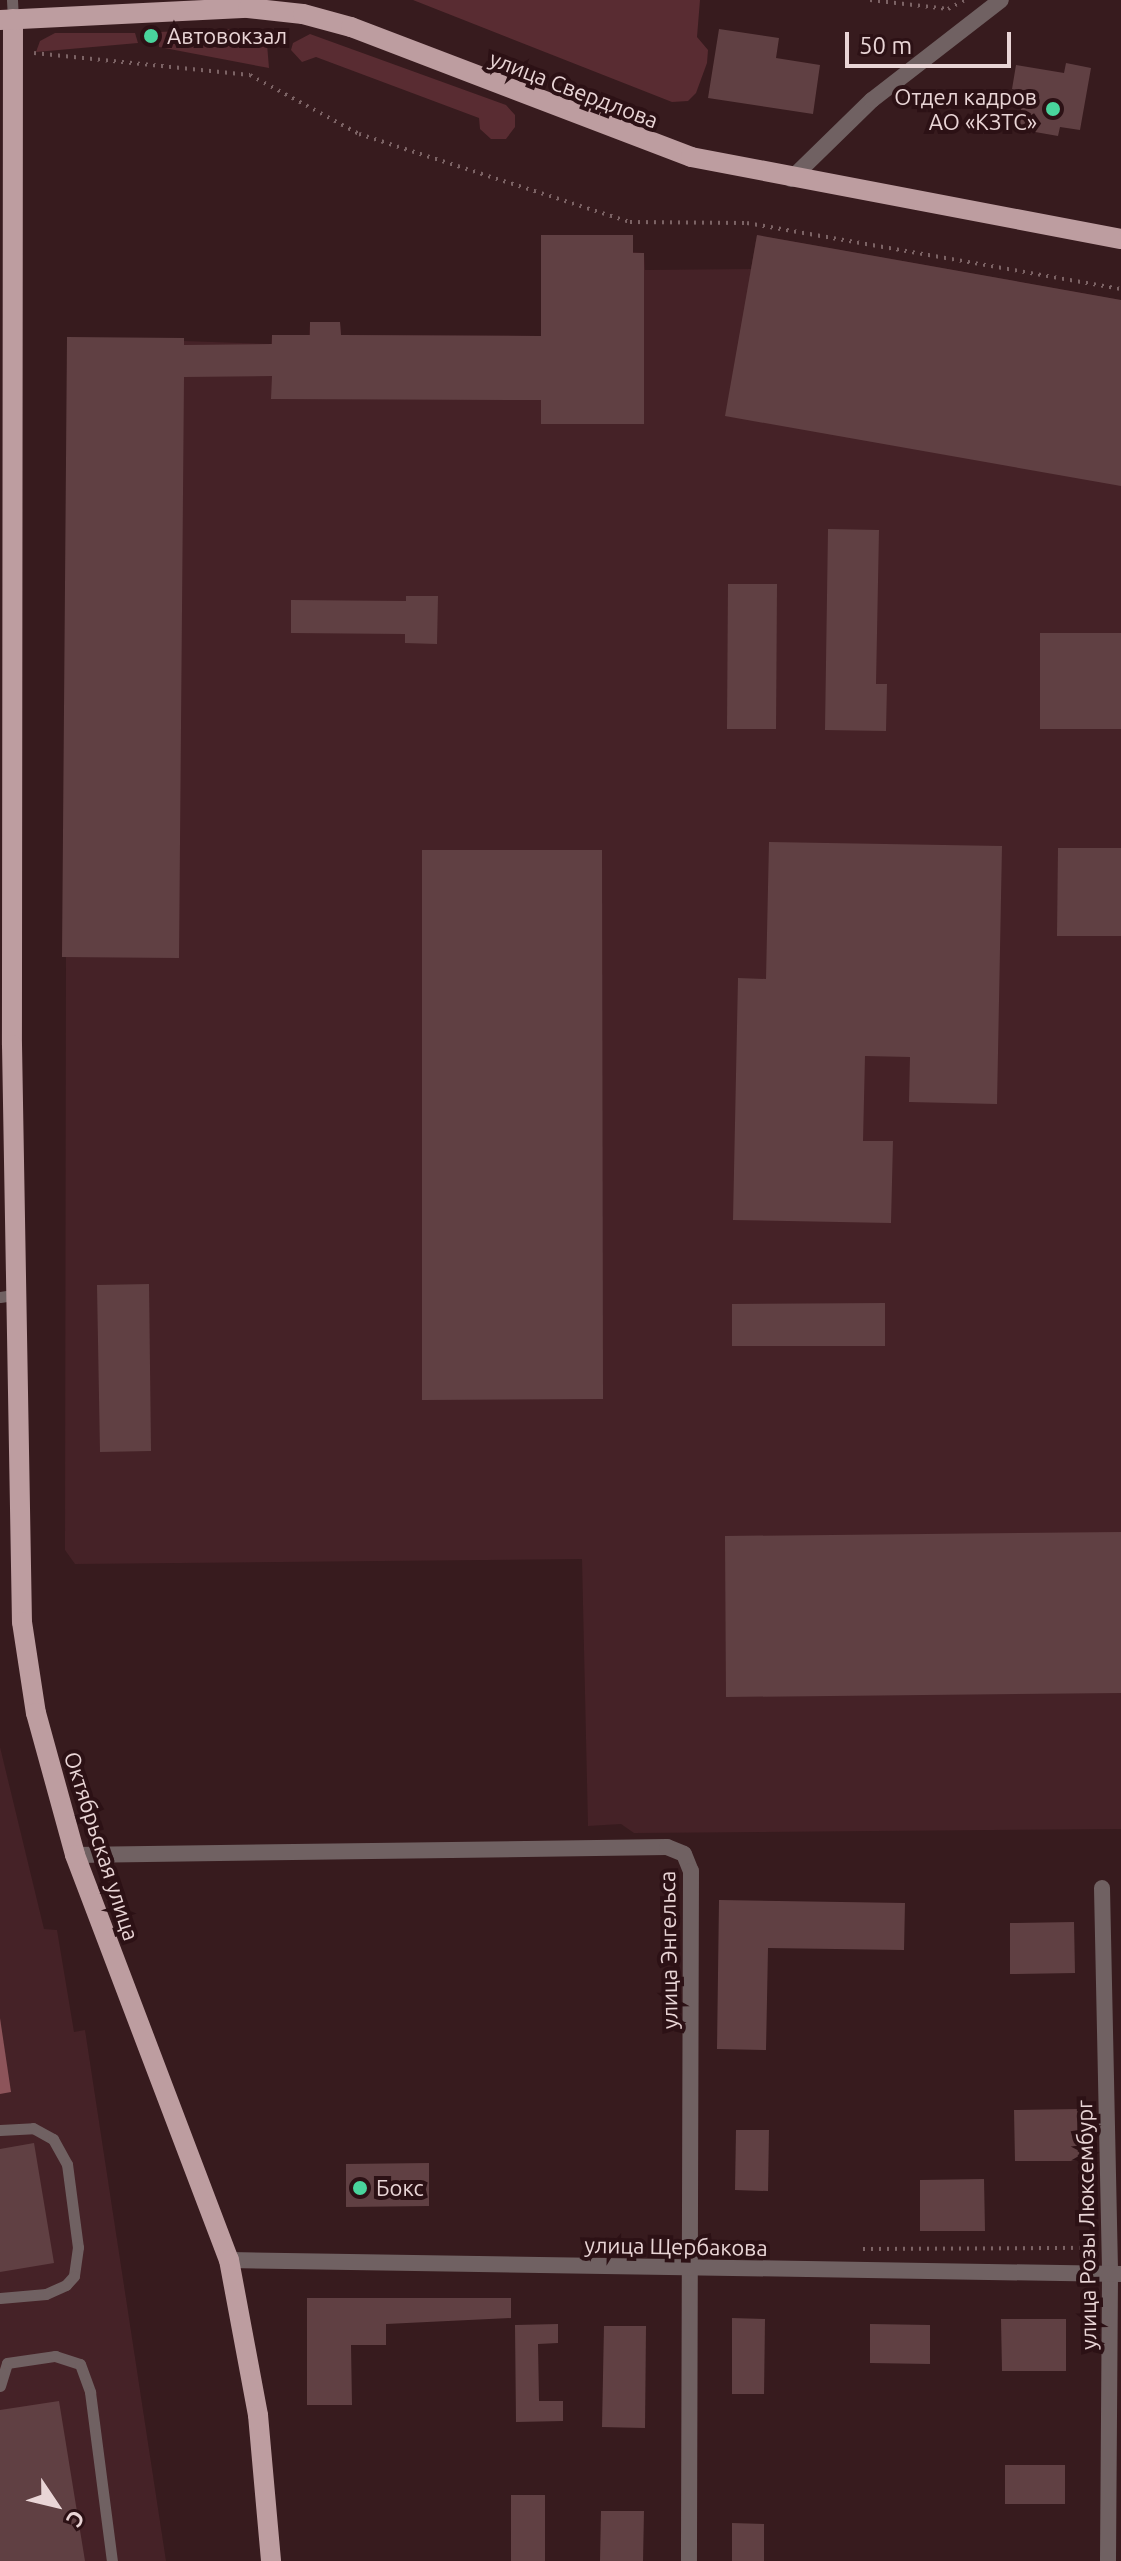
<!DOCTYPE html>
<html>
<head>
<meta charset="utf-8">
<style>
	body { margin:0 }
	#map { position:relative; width:1121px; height:2561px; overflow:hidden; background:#371b1e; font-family:Ubuntu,sans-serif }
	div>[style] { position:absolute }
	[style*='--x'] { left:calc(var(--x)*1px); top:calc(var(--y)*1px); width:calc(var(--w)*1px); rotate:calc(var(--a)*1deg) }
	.built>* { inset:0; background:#452227 }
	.green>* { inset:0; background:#592c32 }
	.water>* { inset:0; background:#8d545a }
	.building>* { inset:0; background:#604043 }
	.path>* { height:4px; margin-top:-2px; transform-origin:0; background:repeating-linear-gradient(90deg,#7c6365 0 2px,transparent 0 8px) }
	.lane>* { height:11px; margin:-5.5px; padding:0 5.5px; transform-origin:5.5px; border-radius:5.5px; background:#706162 }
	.street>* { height:16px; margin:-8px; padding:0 8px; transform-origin:8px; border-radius:8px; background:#706162 }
	.primary>* { height:20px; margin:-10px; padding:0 10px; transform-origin:10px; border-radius:10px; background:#bd9da0 }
	.dots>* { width:22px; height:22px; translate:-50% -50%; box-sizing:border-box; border:4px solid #2c1115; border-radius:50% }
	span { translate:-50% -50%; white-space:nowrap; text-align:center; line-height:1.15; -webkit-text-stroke:8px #2c1115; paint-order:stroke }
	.poi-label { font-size:22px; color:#e9d5d6 }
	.left { translate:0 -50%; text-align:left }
	.right { translate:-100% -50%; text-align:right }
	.street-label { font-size:22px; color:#e9d5d6 }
	.north { position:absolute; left:16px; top:2465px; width:80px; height:80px; -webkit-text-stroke:6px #2c1115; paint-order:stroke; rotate:125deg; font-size:22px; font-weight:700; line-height:32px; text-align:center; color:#e9d5d6 }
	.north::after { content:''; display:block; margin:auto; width:28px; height:36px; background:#e9d5d6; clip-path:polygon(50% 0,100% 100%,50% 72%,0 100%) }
	.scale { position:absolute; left:845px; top:32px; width:166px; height:36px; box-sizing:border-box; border:4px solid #e9d5d6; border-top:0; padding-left:10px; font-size:24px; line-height:28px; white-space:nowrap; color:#e9d5d6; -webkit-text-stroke:6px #2c1115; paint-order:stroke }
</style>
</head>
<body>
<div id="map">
	<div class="built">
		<div style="clip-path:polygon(757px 235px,1121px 300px,1121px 1829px,634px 1833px,621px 1824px,588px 1826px,582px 1559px,75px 1564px,65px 1550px,67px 337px,271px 344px,272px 335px,309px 335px,310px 322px,340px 322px,341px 335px,541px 336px,633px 252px,644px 253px,645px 270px,751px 269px)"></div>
		<div style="clip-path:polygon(0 1747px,44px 1929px,57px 1930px,74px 2032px,85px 2030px,166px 2561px,0 2561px)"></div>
	</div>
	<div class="green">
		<div style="clip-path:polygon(413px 0,700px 0,697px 37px,708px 50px,707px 63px,696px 93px,688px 101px,672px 102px)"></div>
		<div style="clip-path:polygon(223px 29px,266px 32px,269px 68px,159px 47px,159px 32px)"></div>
		<div style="clip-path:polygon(55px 33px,135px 33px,138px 43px,36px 52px,40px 41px)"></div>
		<div style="clip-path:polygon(310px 34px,506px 105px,515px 115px,515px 127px,506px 139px,491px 139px,480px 129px,479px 118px,316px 57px,302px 62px,291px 50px,293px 43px)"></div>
	</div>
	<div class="water">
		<div style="clip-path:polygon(0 2018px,11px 2092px,0 2094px)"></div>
	</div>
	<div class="building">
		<div style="clip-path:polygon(719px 29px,779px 38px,776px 58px,820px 65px,813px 114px,708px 98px)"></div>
		<div style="clip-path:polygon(1066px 63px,1091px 68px,1080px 130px,1060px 127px,1058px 136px,1018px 129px,1024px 91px,1012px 89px,1016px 65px,1064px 73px)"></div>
		<div style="clip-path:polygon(541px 235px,633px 235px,633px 253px,644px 253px,644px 424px,541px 424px,541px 400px,271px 399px,272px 376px,184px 377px,179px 958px,62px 957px,67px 337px,184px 338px,184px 345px,272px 344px,272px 335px,310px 335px,310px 322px,340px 322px,341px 335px,541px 336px)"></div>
		<div style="clip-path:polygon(757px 235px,1121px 300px,1121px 486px,725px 416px)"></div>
		<div style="clip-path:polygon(828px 529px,879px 530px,876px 684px,887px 684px,886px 731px,825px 730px)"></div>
		<div style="clip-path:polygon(728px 584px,777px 584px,776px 729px,727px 729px)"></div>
		<div style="clip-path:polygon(406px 596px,438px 596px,437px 644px,405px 643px,405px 634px,291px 633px,291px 600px,406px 601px)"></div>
		<div style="clip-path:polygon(1040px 633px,1121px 633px,1121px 729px,1040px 729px)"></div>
		<div style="clip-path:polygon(769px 842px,1002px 846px,997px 1104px,909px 1102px,910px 1057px,865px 1056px,863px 1141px,893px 1141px,891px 1223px,733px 1220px,738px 978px,766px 979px)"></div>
		<div style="clip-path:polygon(1058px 848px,1121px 848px,1121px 936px,1057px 936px)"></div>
		<div style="clip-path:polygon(422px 850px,602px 850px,603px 1399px,422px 1400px)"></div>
		<div style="clip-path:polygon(149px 1284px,151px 1451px,100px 1452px,97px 1285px)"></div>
		<div style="clip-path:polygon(885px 1303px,885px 1346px,732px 1346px,732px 1304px)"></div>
		<div style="clip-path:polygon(1121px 1532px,1121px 1693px,726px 1697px,725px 1536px)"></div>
		<div style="clip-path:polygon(719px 1900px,905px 1903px,904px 1950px,768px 1948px,766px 2050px,717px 2049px)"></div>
		<div style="clip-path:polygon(1074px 1922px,1075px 1973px,1010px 1974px,1010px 1923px)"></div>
		<div style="clip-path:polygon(1079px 2109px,1079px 2161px,1015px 2161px,1014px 2110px)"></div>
		<div style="clip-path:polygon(736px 2130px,769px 2130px,768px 2191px,735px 2190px)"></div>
		<div style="clip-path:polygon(34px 2143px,54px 2263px,0 2272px,0 2149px)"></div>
		<div style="clip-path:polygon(429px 2163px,429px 2206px,346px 2207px,346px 2164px)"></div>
		<div style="clip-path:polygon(984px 2179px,985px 2231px,920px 2231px,920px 2180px)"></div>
		<div style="clip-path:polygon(307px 2298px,511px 2298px,511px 2318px,386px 2324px,386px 2345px,351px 2345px,352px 2405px,307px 2405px)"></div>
		<div style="clip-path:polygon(732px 2318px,765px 2319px,764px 2394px,732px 2394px)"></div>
		<div style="clip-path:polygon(1001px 2319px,1066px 2319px,1066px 2371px,1002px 2371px)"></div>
		<div style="clip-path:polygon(558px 2324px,558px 2343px,538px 2344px,539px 2401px,563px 2401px,563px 2421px,516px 2422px,515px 2325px)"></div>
		<div style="clip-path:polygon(870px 2324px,930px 2325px,930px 2364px,870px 2363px)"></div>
		<div style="clip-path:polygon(604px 2326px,646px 2326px,645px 2428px,602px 2427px)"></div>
		<div style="clip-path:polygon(59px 2401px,85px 2561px,0 2561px,0 2410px)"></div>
		<div style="clip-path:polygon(1005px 2465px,1065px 2465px,1065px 2504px,1005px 2504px)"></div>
		<div style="clip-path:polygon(511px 2495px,545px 2495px,545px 2561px,511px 2561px)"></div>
		<div style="clip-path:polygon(601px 2511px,644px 2511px,643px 2561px,600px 2561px)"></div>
		<div style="clip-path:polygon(732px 2523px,764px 2524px,764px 2561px,732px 2561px)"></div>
	</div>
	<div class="path">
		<div style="--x:870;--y:0;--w:79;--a:6.6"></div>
		<div style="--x:948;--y:9;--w:19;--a:-28"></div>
		<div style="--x:34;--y:53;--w:217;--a:5.8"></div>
		<div style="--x:250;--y:75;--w:124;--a:28.4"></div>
		<div style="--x:359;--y:134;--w:285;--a:18"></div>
		<div style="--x:630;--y:222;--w:117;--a:0.5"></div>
		<div style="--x:747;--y:223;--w:380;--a:10"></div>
		<div style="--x:863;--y:2249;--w:228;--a:-0.3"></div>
	</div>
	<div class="lane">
		<div style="--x:12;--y:0;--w:19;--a:87"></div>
		<div style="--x:0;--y:1297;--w:13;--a:-9"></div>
		<div style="--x:0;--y:2130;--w:33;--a:-3"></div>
		<div style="--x:33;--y:2128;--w:23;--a:29"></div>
		<div style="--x:53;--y:2139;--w:29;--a:61"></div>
		<div style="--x:67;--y:2164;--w:84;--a:82.5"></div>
		<div style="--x:78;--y:2247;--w:29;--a:98"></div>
		<div style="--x:74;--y:2276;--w:12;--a:132"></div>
		<div style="--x:66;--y:2285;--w:22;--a:156"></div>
		<div style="--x:46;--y:2294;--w:46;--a:175"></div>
		<div style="--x:0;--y:2386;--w:24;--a:-73"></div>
		<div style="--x:7;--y:2363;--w:49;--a:-8.3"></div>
		<div style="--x:55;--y:2356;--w:26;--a:18"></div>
		<div style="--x:80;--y:2364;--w:30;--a:70"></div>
		<div style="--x:90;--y:2392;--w:170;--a:82.6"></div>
	</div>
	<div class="street">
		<div style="--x:791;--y:179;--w:113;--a:-44.3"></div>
		<div style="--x:872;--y:100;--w:163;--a:-37.8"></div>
		<div style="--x:75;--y:1855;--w:592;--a:-0.77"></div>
		<div style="--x:667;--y:1847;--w:18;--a:22"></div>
		<div style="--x:684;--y:1854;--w:18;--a:68"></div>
		<div style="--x:691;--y:1871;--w:690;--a:90.17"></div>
		<div style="--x:1102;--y:1888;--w:386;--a:88.8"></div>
		<div style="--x:1110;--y:2274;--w:287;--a:90.4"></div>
		<div style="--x:229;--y:2260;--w:892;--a:0.9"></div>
	</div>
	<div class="primary">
		<div style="--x:13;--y:19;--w:1026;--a:90.06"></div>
		<div style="--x:12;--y:1045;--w:577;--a:89.01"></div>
		<div style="--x:22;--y:1622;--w:92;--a:81.3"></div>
		<div style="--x:36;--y:1713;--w:147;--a:74.6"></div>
		<div style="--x:75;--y:1855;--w:433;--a:69.2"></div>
		<div style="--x:229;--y:2260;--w:158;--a:79.4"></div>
		<div style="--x:258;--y:2415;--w:147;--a:84.9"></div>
		<div style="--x:0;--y:20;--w:248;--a:-2.8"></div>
		<div style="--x:248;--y:8;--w:55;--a:6.2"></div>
		<div style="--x:303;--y:14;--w:50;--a:15.2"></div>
		<div style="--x:351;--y:27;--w:364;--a:20.9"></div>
		<div style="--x:691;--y:157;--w:438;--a:10.8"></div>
	</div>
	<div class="dots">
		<div style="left:151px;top:36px;background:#49d49c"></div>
		<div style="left:1053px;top:109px;background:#49d49c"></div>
		<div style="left:360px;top:2188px;background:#49d49c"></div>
	</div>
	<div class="poi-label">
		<span class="left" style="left:167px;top:36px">Автовокзал</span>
		<span class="right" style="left:1037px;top:109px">Отдел кадров<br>АО «КЗТС»</span>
		<span class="left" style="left:376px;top:2188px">Бокс</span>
	</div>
	<div class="street-label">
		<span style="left:574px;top:89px;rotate:21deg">улица Свердлова</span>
		<span style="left:102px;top:1846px;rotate:72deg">Октябрьская улица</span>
		<span style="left:668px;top:1950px;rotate:-91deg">улица Энгельса</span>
		<span style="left:1086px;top:2225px;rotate:-91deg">улица Розы Люксембург</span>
		<span style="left:676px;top:2246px;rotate:1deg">улица Щербакова</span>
	</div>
	<div class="north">С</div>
	<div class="scale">50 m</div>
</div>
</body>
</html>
